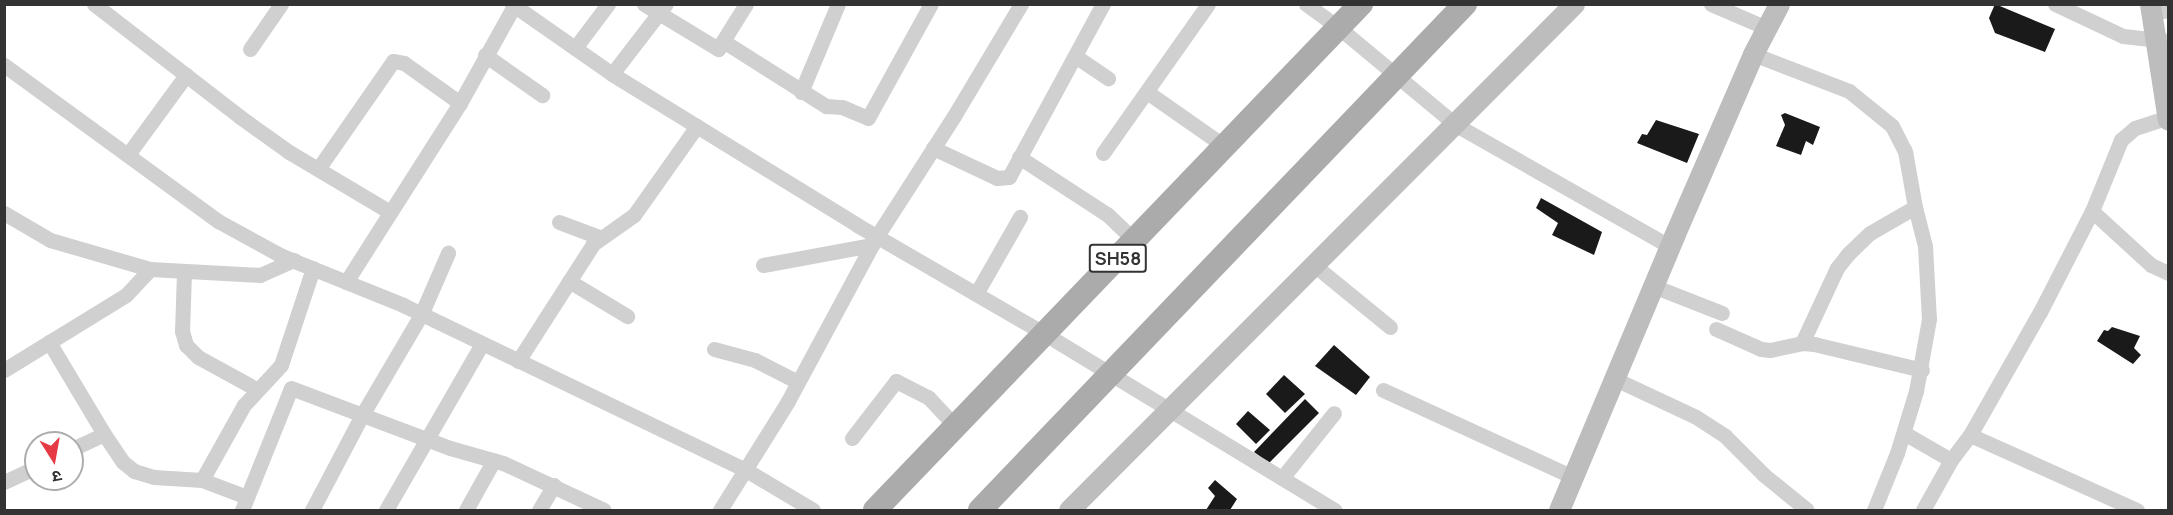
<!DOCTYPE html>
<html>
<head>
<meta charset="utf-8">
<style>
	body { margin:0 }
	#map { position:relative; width:2173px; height:515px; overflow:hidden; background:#fff; font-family:Manrope,"Noto Sans Devanagari",sans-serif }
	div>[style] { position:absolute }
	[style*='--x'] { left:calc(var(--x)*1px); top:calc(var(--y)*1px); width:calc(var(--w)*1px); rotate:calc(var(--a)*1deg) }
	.building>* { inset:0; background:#1a1a1a }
	.street>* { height:15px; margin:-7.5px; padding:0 7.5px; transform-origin:7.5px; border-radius:7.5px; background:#d0d0d0 }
	.secondary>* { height:21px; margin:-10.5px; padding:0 10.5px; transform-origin:10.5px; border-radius:10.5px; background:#bdbdbd }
	.primary>* { height:24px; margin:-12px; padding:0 12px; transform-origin:12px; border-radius:12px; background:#ababab }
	span { translate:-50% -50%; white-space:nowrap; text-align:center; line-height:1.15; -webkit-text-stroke:6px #fff; paint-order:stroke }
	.shield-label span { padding:2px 4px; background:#fff; border:2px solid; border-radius:4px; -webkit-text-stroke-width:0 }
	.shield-label { font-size:18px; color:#333; font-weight:700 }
	.frame { position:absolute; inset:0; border:6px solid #333; pointer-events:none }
	.north { position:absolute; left:24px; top:431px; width:60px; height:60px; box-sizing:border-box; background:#fff; border:2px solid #adadad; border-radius:50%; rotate:169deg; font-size:16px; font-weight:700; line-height:24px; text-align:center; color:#333 }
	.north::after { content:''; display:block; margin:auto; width:21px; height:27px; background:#e63946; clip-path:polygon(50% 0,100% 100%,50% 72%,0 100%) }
</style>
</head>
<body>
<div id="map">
	<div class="building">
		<div style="clip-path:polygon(1995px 4px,2055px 29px,2045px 52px,1995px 33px,1989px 18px)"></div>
		<div style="clip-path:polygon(1785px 113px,1820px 127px,1813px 145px,1806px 141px,1801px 155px,1776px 146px,1785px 125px,1781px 115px)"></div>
		<div style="clip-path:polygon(1656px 120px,1699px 134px,1687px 163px,1637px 143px,1642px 134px,1647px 135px)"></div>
		<div style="clip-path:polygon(1541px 198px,1602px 232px,1594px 255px,1552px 235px,1558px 223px,1536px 208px)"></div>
		<div style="clip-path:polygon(2112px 327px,2140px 336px,2134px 348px,2141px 355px,2133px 364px,2097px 341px,2104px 330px,2108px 331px)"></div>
		<div style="clip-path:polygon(1334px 345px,1370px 377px,1356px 395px,1315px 366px)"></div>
		<div style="clip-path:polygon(1284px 375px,1305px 394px,1285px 413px,1266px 394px)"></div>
		<div style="clip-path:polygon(1305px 399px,1319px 413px,1269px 463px,1254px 452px)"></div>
		<div style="clip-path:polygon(1248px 411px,1270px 430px,1256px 444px,1236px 424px)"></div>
		<div style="clip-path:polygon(1215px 480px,1237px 499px,1230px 510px,1206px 510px,1215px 496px,1208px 488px)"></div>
	</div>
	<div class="street">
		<div style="--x:94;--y:4;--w:185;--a:37.7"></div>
		<div style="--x:240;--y:117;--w:60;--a:35.5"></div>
		<div style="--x:289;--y:152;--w:117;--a:30.7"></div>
		<div style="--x:512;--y:4;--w:122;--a:35"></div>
		<div style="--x:612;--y:74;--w:288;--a:31.6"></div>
		<div style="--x:857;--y:225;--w:217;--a:30.1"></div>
		<div style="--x:1045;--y:334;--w:339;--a:31.3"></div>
		<div style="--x:644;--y:4;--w:87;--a:31.3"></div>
		<div style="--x:718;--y:49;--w:53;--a:-58.1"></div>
		<div style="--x:1306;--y:4;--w:39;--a:36"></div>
		<div style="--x:1338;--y:27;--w:153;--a:39.7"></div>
		<div style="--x:1456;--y:125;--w:245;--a:29.6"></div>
		<div style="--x:1711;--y:4;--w:61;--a:23.2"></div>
		<div style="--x:2055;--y:4;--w:75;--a:25.2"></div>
		<div style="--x:2123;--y:36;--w:45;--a:6.3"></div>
		<div style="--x:2151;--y:13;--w:17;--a:-10"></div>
		<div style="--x:723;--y:41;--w:122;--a:32.3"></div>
		<div style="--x:826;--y:106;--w:16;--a:4"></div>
		<div style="--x:842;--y:107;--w:28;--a:23"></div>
		<div style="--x:868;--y:118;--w:130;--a:-61.1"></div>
		<div style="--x:575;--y:48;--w:55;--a:-53.1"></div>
		<div style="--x:250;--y:49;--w:55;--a:-55.4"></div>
		<div style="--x:1753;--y:54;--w:103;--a:21.1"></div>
		<div style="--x:1849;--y:91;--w:55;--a:39.1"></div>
		<div style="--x:1892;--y:126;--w:28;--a:63"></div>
		<div style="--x:1905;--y:151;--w:57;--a:79.9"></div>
		<div style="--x:1915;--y:207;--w:40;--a:75.6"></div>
		<div style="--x:1925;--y:246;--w:73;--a:86.9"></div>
		<div style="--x:1929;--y:319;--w:73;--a:100.2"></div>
		<div style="--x:1916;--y:391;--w:65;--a:107"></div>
		<div style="--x:1897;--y:453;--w:61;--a:112"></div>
		<div style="--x:485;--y:55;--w:70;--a:35.1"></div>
		<div style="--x:1075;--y:56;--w:40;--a:34"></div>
		<div style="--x:4;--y:65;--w:265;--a:36.1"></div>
		<div style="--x:218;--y:221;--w:73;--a:28.7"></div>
		<div style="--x:282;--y:256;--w:131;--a:22"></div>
		<div style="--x:403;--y:305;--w:381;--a:25.7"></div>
		<div style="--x:746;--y:470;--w:78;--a:30.8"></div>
		<div style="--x:612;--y:74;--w:88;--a:-52.4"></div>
		<div style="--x:801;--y:92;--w:95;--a:-67.2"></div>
		<div style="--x:1147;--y:92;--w:94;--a:35"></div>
		<div style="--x:933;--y:148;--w:71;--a:25.1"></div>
		<div style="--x:997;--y:178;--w:12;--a:-5"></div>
		<div style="--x:1009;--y:177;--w:197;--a:-61.5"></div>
		<div style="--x:129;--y:153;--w:97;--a:-53.8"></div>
		<div style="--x:1103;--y:153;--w:182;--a:-54.8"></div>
		<div style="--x:1019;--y:157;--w:106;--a:33.1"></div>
		<div style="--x:1108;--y:215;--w:36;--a:44"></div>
		<div style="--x:318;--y:169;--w:131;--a:-55.2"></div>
		<div style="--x:393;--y:61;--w:11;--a:10"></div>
		<div style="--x:404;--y:63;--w:69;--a:35.5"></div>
		<div style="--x:2092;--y:211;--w:80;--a:42.5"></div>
		<div style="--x:2151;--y:265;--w:19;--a:25"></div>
		<div style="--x:4;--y:213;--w:53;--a:30.4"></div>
		<div style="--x:50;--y:240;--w:104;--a:16.2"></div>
		<div style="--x:150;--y:269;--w:110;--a:3.1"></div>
		<div style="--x:260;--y:275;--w:37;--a:-24"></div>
		<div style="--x:559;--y:222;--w:43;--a:20.6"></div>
		<div style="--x:763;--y:265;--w:111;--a:-10.4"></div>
		<div style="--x:1314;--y:265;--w:98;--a:39.2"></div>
		<div style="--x:184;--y:272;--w:59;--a:91.9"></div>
		<div style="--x:182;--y:331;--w:15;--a:74"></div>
		<div style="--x:186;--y:345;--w:17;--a:45"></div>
		<div style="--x:198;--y:357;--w:68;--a:28.8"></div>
		<div style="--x:569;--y:281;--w:68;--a:31.1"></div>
		<div style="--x:346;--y:282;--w:212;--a:-57.5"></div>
		<div style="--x:460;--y:103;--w:113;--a:-60.9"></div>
		<div style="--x:1653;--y:286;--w:74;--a:21.4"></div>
		<div style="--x:976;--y:294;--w:89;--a:-60.3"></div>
		<div style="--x:1716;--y:329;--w:49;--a:24"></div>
		<div style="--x:1761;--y:349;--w:9;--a:6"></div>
		<div style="--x:1770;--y:350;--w:33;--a:-12"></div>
		<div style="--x:1802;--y:343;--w:12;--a:5"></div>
		<div style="--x:1814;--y:344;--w:111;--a:13.5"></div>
		<div style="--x:49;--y:342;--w:107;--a:59.1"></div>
		<div style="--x:104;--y:434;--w:34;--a:56"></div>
		<div style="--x:123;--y:462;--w:14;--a:39"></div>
		<div style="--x:134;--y:471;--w:21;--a:17"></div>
		<div style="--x:154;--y:477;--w:48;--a:3.6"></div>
		<div style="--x:202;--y:480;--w:48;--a:20.7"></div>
		<div style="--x:1802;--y:343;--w:83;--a:-65"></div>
		<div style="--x:1837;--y:268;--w:18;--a:-52"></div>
		<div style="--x:1848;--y:254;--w:30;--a:-44"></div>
		<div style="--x:1870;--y:233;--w:52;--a:-30"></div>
		<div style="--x:714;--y:349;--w:42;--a:15"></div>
		<div style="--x:755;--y:360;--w:48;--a:27.1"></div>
		<div style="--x:518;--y:361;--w:139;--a:-57.3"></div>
		<div style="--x:593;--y:244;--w:50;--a:-35.3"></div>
		<div style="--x:634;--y:215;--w:109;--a:-54.7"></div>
		<div style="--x:4;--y:370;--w:143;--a:-31.6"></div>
		<div style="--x:126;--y:295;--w:35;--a:-47"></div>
		<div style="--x:1615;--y:379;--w:89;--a:25.1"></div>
		<div style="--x:1696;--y:417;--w:35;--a:33"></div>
		<div style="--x:1725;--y:436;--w:55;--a:45"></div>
		<div style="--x:1764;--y:475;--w:55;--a:39.1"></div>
		<div style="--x:1383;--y:390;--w:209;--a:24.6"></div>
		<div style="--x:1904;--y:433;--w:54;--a:29.9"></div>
		<div style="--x:1970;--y:435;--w:183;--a:24.2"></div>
		<div style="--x:852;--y:438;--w:72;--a:-52.3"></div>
		<div style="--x:896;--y:381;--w:36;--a:27"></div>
		<div style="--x:928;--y:397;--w:41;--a:47"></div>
		<div style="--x:72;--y:449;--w:35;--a:-25"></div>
		<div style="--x:1282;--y:478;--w:83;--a:-51.3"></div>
		<div style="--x:202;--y:480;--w:86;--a:-60.8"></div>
		<div style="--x:244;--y:405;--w:54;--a:-47.2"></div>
		<div style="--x:281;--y:365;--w:102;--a:-71.7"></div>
		<div style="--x:4;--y:482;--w:35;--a:-25"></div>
		<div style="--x:242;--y:510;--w:131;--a:-68.1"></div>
		<div style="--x:291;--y:388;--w:170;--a:20.7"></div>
		<div style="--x:450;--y:448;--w:55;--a:15.8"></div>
		<div style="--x:503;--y:463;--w:111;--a:25"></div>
		<div style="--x:312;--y:510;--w:107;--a:-62.2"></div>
		<div style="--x:362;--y:415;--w:116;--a:-59.5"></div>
		<div style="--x:421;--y:315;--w:68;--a:-66.5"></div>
		<div style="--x:386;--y:510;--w:192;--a:-60"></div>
		<div style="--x:466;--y:510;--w:57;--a:-60.8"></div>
		<div style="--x:539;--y:510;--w:29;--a:-59"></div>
		<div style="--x:720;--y:510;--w:128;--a:-58"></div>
		<div style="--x:788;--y:401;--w:187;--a:-61.7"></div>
		<div style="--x:877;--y:236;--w:143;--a:-57.3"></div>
		<div style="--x:954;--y:116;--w:131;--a:-59.1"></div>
		<div style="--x:1923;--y:510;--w:57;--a:-60.8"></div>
		<div style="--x:1951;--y:460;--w:31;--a:-53"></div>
		<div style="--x:1970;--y:435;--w:142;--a:-60.4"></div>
		<div style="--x:2040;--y:312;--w:114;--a:-62.8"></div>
		<div style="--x:2092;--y:211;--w:77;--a:-67.8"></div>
		<div style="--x:2121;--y:140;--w:18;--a:-41"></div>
		<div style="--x:2135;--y:128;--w:35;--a:-18"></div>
	</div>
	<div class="secondary">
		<div style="--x:2150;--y:4;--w:117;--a:81.2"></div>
		<div style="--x:1069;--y:510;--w:715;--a:-45.06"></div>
		<div style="--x:1559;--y:510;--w:297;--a:-67.2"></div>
		<div style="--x:1674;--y:236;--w:198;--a:-66.5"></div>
		<div style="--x:1753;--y:54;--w:56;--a:-62.5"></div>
	</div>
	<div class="primary">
		<div style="--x:875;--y:510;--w:702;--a:-46.16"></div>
		<div style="--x:980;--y:510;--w:701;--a:-46.21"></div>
	</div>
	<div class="shield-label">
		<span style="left:1118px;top:258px">SH58</span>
	</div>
	<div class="frame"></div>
	<div class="north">उ</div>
</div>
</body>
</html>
